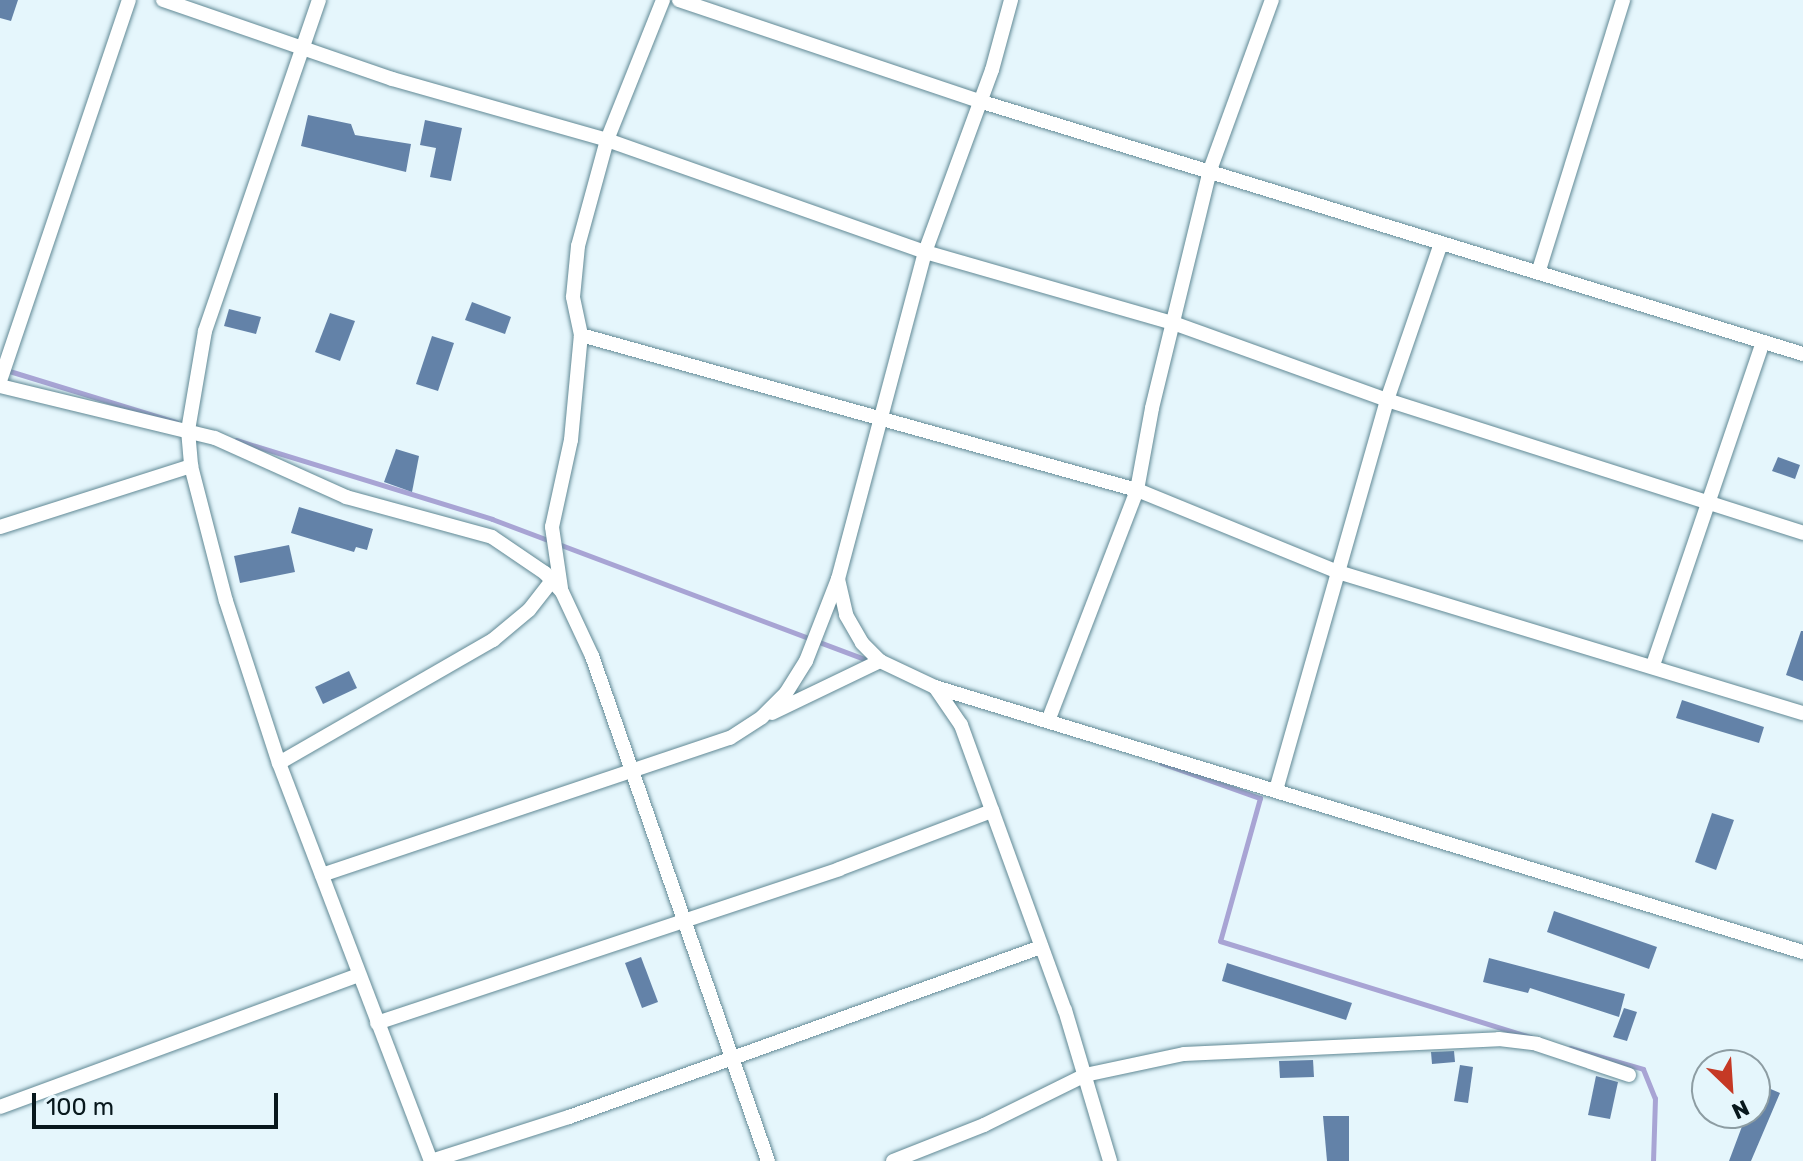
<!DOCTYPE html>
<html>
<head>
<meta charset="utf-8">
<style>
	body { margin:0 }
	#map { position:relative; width:1803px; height:1161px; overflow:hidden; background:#e5f6fc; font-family:Rubik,sans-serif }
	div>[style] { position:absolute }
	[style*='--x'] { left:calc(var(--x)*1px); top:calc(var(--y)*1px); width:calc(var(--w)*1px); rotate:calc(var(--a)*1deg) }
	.stream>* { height:5px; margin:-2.5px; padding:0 2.5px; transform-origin:2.5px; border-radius:2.5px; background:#a8a4d4 }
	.building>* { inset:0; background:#6382a8 }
	.roads { filter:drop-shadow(0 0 2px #618995) drop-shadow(0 0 2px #618995) }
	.minor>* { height:14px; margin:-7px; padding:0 7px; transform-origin:7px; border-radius:7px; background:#fff }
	span { translate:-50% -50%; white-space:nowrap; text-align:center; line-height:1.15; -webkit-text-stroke:8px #e5f6fc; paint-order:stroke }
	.north { position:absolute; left:1691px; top:1049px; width:80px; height:80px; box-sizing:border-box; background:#e5f6fc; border:2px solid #8d9da3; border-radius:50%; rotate:155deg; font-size:22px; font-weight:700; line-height:32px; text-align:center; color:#08181d }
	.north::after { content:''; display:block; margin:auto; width:28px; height:36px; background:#c53925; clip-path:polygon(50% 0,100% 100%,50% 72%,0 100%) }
	.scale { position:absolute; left:32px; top:1093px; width:246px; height:36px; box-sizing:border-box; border:4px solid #08181d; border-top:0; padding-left:10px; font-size:24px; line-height:28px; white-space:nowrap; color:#08181d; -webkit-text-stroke:6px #e5f6fc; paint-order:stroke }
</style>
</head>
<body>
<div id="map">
	<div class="stream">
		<div style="--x:6;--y:370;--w:178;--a:17"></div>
		<div style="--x:236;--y:440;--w:268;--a:17.1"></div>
		<div style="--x:492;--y:519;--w:406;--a:20.6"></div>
		<div style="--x:1161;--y:763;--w:105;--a:19.5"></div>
		<div style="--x:1260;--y:798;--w:148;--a:105.6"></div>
		<div style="--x:1220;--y:941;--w:325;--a:17.2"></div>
		<div style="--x:1570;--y:1048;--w:76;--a:16"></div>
		<div style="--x:1643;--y:1069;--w:31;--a:68"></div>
		<div style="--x:1655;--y:1098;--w:63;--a:91.8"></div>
	</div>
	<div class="building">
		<div style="clip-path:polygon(0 0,18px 0,11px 21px,0 18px)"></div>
		<div style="clip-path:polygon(308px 115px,351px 124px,355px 135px,411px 144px,406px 172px,301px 146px)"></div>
		<div style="clip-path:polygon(425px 120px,462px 128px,451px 181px,430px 177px,436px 148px,420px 145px)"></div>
		<div style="clip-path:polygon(472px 302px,511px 317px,505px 334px,465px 320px)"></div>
		<div style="clip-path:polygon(229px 309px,261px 317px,256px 334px,224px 326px)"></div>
		<div style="clip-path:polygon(330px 313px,355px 321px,340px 361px,315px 352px)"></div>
		<div style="clip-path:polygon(432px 336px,454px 343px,438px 391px,416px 384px)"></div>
		<div style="clip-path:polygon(396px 449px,419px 456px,412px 492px,384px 482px)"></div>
		<div style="clip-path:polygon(1778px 457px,1800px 465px,1795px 479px,1772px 471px)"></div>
		<div style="clip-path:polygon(299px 507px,373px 529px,367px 550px,356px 547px,354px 552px,291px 533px)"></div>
		<div style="clip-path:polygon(289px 545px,295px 572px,240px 583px,234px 556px)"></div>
		<div style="clip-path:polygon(1801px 631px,1803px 631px,1803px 681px,1786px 675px)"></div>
		<div style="clip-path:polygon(349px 671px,357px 688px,323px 704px,315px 687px)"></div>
		<div style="clip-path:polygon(1682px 700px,1764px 727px,1759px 743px,1676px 718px)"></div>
		<div style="clip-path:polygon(1712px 813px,1734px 820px,1716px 870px,1695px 862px)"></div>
		<div style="clip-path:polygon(1554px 911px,1657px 947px,1649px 969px,1547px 932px)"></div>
		<div style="clip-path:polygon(641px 957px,658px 1002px,642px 1008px,625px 963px)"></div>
		<div style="clip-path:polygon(1489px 958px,1625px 994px,1619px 1017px,1530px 988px,1528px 993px,1483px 982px)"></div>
		<div style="clip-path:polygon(1227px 963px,1352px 1003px,1346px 1020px,1222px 981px)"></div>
		<div style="clip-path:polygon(1624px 1008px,1637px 1012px,1627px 1041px,1613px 1037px)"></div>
		<div style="clip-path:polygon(1454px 1051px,1455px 1062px,1432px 1064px,1431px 1052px)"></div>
		<div style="clip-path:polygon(1313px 1060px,1314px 1077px,1280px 1078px,1279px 1061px)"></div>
		<div style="clip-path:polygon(1460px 1065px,1473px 1067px,1468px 1103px,1454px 1101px)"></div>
		<div style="clip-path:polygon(1596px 1076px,1618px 1082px,1610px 1119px,1588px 1115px)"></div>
		<div style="clip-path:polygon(1759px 1084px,1780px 1093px,1751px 1161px,1729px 1161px,1747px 1113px,1755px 1113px)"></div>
		<div style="clip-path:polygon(1323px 1116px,1349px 1116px,1349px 1161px,1327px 1161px)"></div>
	</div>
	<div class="roads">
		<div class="minor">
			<div style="--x:163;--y:0;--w:242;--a:19"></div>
			<div style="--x:392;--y:79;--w:223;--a:15.8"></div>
			<div style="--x:607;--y:140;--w:337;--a:19.4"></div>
			<div style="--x:925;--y:252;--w:261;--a:16"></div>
			<div style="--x:1176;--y:324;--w:224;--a:19.8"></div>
			<div style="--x:1387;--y:400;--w:437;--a:17.7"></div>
			<div style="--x:319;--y:0;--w:350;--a:109"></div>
			<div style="--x:205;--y:331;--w:100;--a:99.7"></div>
			<div style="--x:188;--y:430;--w:36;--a:85"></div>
			<div style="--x:191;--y:466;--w:139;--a:75.5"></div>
			<div style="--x:226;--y:601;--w:170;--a:71.9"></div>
			<div style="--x:279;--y:763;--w:426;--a:69.1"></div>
			<div style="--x:679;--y:0;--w:317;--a:18.6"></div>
			<div style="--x:979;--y:101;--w:862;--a:17.07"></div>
			<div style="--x:1539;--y:270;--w:283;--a:-72.7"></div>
			<div style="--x:581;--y:335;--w:577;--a:15.58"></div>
			<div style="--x:1137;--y:490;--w:217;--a:22.2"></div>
			<div style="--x:1338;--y:572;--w:486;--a:16.9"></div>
			<div style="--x:0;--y:381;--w:402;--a:-71.3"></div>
			<div style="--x:0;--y:386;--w:221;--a:13.6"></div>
			<div style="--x:215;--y:438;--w:144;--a:24.2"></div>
			<div style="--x:346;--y:497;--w:151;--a:15.3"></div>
			<div style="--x:492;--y:537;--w:64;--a:34.2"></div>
			<div style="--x:545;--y:573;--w:25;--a:48"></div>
			<div style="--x:562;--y:592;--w:71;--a:64.9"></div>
			<div style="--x:592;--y:656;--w:535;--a:70.79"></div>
			<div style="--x:0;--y:527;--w:201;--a:-17.7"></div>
			<div style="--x:838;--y:579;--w:37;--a:77"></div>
			<div style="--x:846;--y:615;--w:32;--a:60"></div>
			<div style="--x:862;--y:643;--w:25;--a:45"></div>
			<div style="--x:880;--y:661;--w:61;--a:25.3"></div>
			<div style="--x:935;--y:687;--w:46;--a:55.6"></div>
			<div style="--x:961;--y:725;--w:303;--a:70"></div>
			<div style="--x:1065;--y:1010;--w:158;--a:73.4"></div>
			<div style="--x:561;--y:588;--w:62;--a:-98.4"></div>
			<div style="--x:552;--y:527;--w:89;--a:-77.7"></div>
			<div style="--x:571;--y:440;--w:105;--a:-84.6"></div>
			<div style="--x:581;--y:335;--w:39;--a:-102"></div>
			<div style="--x:573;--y:297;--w:51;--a:-84.4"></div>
			<div style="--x:578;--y:246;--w:110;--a:-74.7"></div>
			<div style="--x:607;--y:140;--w:151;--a:-68.2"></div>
			<div style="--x:1653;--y:665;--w:341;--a:-71.2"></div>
			<div style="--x:935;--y:687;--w:908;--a:16.98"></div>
			<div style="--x:772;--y:713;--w:120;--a:-25.7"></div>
			<div style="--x:1048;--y:721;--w:248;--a:-68.9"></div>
			<div style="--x:1137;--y:490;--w:83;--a:-79.6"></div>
			<div style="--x:1152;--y:408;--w:245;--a:-76.3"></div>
			<div style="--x:1210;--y:170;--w:181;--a:-70"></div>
			<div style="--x:279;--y:763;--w:247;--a:-29.9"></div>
			<div style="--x:493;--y:640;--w:47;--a:-39.8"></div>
			<div style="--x:529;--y:610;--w:37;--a:-52"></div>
			<div style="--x:1276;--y:790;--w:405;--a:-74.1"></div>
			<div style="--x:1387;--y:400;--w:166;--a:-71"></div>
			<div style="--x:322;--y:875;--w:430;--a:-18.6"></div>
			<div style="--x:730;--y:738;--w:38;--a:-33"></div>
			<div style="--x:762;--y:717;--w:34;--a:-45"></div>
			<div style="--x:786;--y:693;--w:38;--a:-58"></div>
			<div style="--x:806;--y:661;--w:88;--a:-68.7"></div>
			<div style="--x:838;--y:579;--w:338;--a:-75.1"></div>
			<div style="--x:925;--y:252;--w:194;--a:-69.8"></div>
			<div style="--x:992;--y:70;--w:73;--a:-74.8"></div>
			<div style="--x:377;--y:1023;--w:487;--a:-18.4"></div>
			<div style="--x:839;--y:869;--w:164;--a:-20.8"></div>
			<div style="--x:0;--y:1107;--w:382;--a:-20.2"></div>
			<div style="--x:431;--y:1161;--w:145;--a:-17.7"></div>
			<div style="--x:569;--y:1117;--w:502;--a:-19.81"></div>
			<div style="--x:893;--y:1161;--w:98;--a:-21.6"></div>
			<div style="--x:984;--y:1125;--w:113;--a:-26.3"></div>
			<div style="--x:1085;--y:1075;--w:101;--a:-12"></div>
			<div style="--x:1184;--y:1054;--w:315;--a:-2.7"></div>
			<div style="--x:1499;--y:1039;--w:38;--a:7"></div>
			<div style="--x:1537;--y:1044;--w:97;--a:18.6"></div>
		</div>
	</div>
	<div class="north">N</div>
	<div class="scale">100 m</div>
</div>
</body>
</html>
